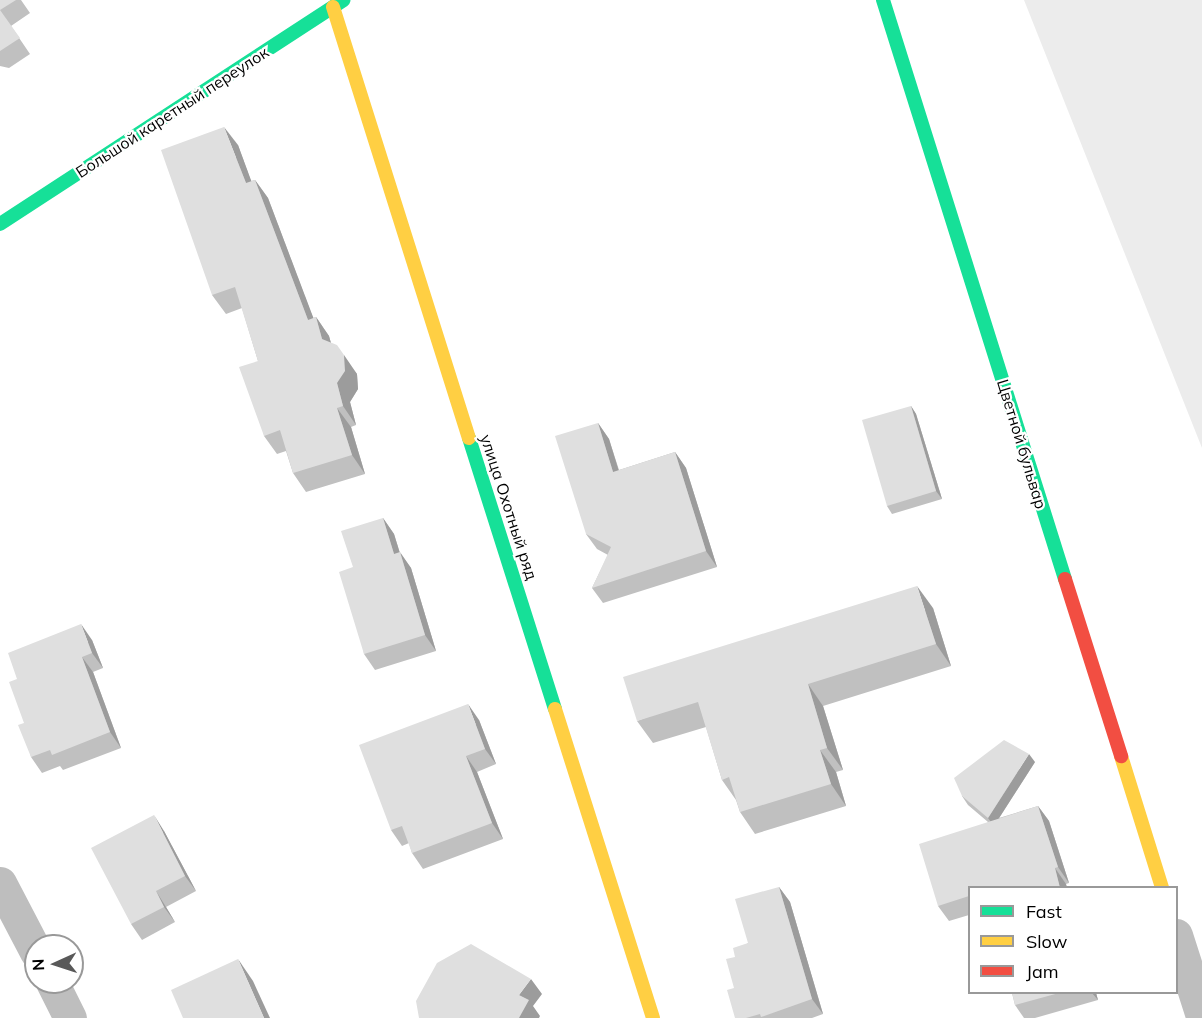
<!DOCTYPE html>
<html>
<head>
<meta charset="utf-8">
<style>
	body { margin:0 }
	#map { position:relative; width:1202px; height:1018px; overflow:hidden; background:#fff; font-family:Mulish,sans-serif }
	div>[style] { position:absolute }
	[style*='--x'] { left:calc(var(--x)*1px); top:calc(var(--y)*1px); width:calc(var(--w)*1px); rotate:calc(var(--a)*1deg) }
	.green>* { inset:0; background:#ececec }
	.street>* { height:33px; margin:-16.5px; padding:0 16.5px; transform-origin:16.5px; border-radius:16.5px; background:#bebebe }
	.fast>* { height:14px; margin:-7px; padding:0 7px; transform-origin:7px; border-radius:7px; background:#16e098 }
	.slow>* { height:14px; margin:-7px; padding:0 7px; transform-origin:7px; border-radius:7px; background:#ffcf43 }
	.jam>* { height:14px; margin:-7px; padding:0 7px; transform-origin:7px; border-radius:7px; background:#f24e42 }
	.wall>* { inset:0; background:#c0c0c0 }
	.shaded-wall>* { inset:0; background:#9c9c9c }
	.building>* { inset:0; background:#dfdfdf }
	span { translate:-50% -50%; white-space:nowrap; text-align:center; line-height:1.15; -webkit-text-stroke:4.5px #fff; paint-order:stroke }
	.street-label { font-size:16px; color:#000 }
	.legend { position:absolute; left:968px; top:886px; width:210px; height:108px; box-sizing:border-box; background:#fff; border:2px solid #999; margin:0; padding:8px 10px; list-style:none; font-size:18px; color:#000 }
	.legend li { display:flex; align-items:center; gap:12px; height:30px }
	.legend b { width:30px; border:2px solid #999 }
	.north { position:absolute; left:24px; top:934px; width:60px; height:60px; box-sizing:border-box; background:#fff; border:2px solid #999; border-radius:50%; rotate:267deg; font-size:16px; font-weight:700; line-height:24px; text-align:center; color:#000 }
	.north::after { content:''; display:block; margin:auto; width:21px; height:27px; background:#595959; clip-path:polygon(50% 0,100% 100%,50% 72%,0 100%) }
</style>
</head>
<body>
<div id="map">
	<div class="green">
		<div style="clip-path:polygon(1024px 0,1202px 0,1202px 448px)"></div>
	</div>
	<div class="street">
		<div style="--x:0;--y:883;--w:78;--a:62.4"></div>
		<div style="--x:1176;--y:935;--w:85;--a:72.2"></div>
		<div style="--x:52;--y:982;--w:40;--a:63.4"></div>
	</div>
	<div class="fast">
		<div style="--x:883;--y:0;--w:607;--a:72.55"></div>
		<div style="--x:0;--y:224;--w:410;--a:-33.1"></div>
		<div style="--x:469;--y:438;--w:284;--a:72.4"></div>
	</div>
	<div class="slow">
		<div style="--x:333;--y:7;--w:452;--a:72.5"></div>
		<div style="--x:555;--y:709;--w:324;--a:72.4"></div>
		<div style="--x:1121;--y:756;--w:138;--a:72.7"></div>
	</div>
	<div class="jam">
		<div style="--x:1065;--y:579;--w:186;--a:72.4"></div>
	</div>
	<div class="wall">
		<div style="clip-path:polygon(0 0,21px 0,30px 13px,11px 26px,30px 54px,9px 68px,0 66px)"></div>
		<div style="clip-path:polygon(238px 145px,251px 181px,255px 180px,268px 198px,313px 318px,316px 317px,329px 336px,331px 343px,357px 374px,358px 389px,350px 402px,356px 425px,351px 427px,365px 474px,306px 492px,293px 473px,286px 451px,277px 454px,264px 436px,258px 361px,242px 308px,226px 314px,212px 295px)"></div>
		<div style="clip-path:polygon(911px 406px,916px 414px,942px 499px,892px 514px,887px 506px)"></div>
		<div style="clip-path:polygon(598px 423px,609px 439px,619px 470px,675px 452px,686px 468px,717px 567px,603px 603px,592px 588px,608px 555px,597px 549px,586px 534px)"></div>
		<div style="clip-path:polygon(383px 518px,394px 534px,400px 553px,411px 568px,436px 651px,375px 670px,364px 654px,353px 567px)"></div>
		<div style="clip-path:polygon(933px 608px,951px 666px,823px 706px,843px 770px,836px 772px,846px 806px,755px 834px,740px 812px,736px 800px,722px 780px,706px 727px,653px 743px,637px 721px)"></div>
		<div style="clip-path:polygon(92px 640px,103px 668px,93px 672px,121px 748px,63px 770px,60px 766px,42px 773px,31px 757px,17px 679px)"></div>
		<div style="clip-path:polygon(479px 720px,496px 764px,477px 772px,503px 839px,423px 869px,412px 853px,409px 843px,402px 846px,391px 830px)"></div>
		<div style="clip-path:polygon(1035px 762px,999px 818px,1038px 806px,1049px 821px,1069px 883px,1066px 884px,1067px 888px,969px 888px,969px 915px,949px 921px,938px 906px,988px 822px,968px 805px,962px 796px)"></div>
		<div style="clip-path:polygon(164px 831px,196px 891px,166px 907px,175px 922px,142px 940px,131px 924px)"></div>
		<div style="clip-path:polygon(779px 887px,790px 902px,823px 1014px,812px 1018px,735px 1018px,735px 957px,748px 943px)"></div>
		<div style="clip-path:polygon(1012px 993px,1096px 993px,1098px 1000px,1035px 1018px,1024px 1018px,1015px 1005px)"></div>
	</div>
	<div class="shaded-wall">
		<div style="clip-path:polygon(224px 127px,238px 145px,259px 202px,246px 183px)"></div>
		<div style="clip-path:polygon(255px 180px,268px 198px,321px 338px,308px 320px)"></div>
		<div style="clip-path:polygon(316px 317px,329px 336px,335px 358px,322px 339px)"></div>
		<div style="clip-path:polygon(344px 355px,357px 374px,358px 389px,350px 402px,356px 425px,343px 406px,337px 383px)"></div>
		<div style="clip-path:polygon(911px 406px,916px 414px,942px 499px,936px 491px)"></div>
		<div style="clip-path:polygon(337px 408px,351px 427px,365px 474px,352px 455px)"></div>
		<div style="clip-path:polygon(598px 423px,609px 439px,624px 488px,613px 472px)"></div>
		<div style="clip-path:polygon(675px 452px,686px 468px,717px 567px,706px 551px)"></div>
		<div style="clip-path:polygon(383px 518px,394px 534px,405px 570px,394px 554px)"></div>
		<div style="clip-path:polygon(400px 552px,411px 568px,436px 651px,425px 635px)"></div>
		<div style="clip-path:polygon(917px 586px,933px 608px,951px 666px,936px 644px)"></div>
		<div style="clip-path:polygon(81px 624px,92px 640px,103px 668px,92px 653px)"></div>
		<div style="clip-path:polygon(82px 657px,93px 672px,121px 748px,110px 732px)"></div>
		<div style="clip-path:polygon(808px 684px,823px 706px,843px 770px,827px 748px)"></div>
		<div style="clip-path:polygon(468px 704px,479px 720px,496px 764px,485px 749px)"></div>
		<div style="clip-path:polygon(820px 750px,836px 772px,846px 806px,831px 784px)"></div>
		<div style="clip-path:polygon(1029px 754px,1035px 762px,994px 826px,988px 818px)"></div>
		<div style="clip-path:polygon(466px 756px,477px 772px,503px 839px,492px 823px)"></div>
		<div style="clip-path:polygon(1038px 806px,1049px 821px,1069px 883px,1058px 867px)"></div>
		<div style="clip-path:polygon(154px 815px,164px 831px,196px 891px,185px 876px)"></div>
		<div style="clip-path:polygon(1055px 868px,1066px 884px,1067px 888px,1060px 888px)"></div>
		<div style="clip-path:polygon(779px 887px,790px 902px,823px 1014px,812px 999px)"></div>
		<div style="clip-path:polygon(156px 891px,166px 907px,175px 922px,164px 907px)"></div>
		<div style="clip-path:polygon(238px 959px,253px 981px,270px 1018px,264px 1018px)"></div>
		<div style="clip-path:polygon(531px 979px,542px 994px,533px 1006px,540px 1016px,539px 1018px,519px 1018px,519px 995px)"></div>
		<div style="clip-path:polygon(1092px 993px,1096px 993px,1098px 1000px)"></div>
	</div>
	<div class="building">
		<div style="clip-path:polygon(0 0,16px 0,0 10px,20px 38px,0 51px)"></div>
		<div style="clip-path:polygon(224px 127px,246px 183px,255px 180px,308px 320px,316px 317px,322px 339px,337px 345px,344px 355px,345px 371px,337px 383px,343px 406px,337px 408px,352px 455px,293px 473px,280px 430px,264px 436px,239px 367px,258px 361px,235px 287px,212px 295px,161px 150px)"></div>
		<div style="clip-path:polygon(911px 406px,936px 491px,887px 506px,862px 420px)"></div>
		<div style="clip-path:polygon(598px 423px,613px 472px,675px 452px,706px 551px,592px 588px,611px 547px,586px 534px,555px 436px)"></div>
		<div style="clip-path:polygon(383px 518px,394px 554px,400px 552px,425px 635px,364px 654px,339px 572px,353px 567px,341px 531px)"></div>
		<div style="clip-path:polygon(917px 586px,936px 644px,808px 684px,827px 748px,820px 750px,831px 784px,740px 812px,729px 777px,722px 780px,698px 702px,637px 721px,623px 677px)"></div>
		<div style="clip-path:polygon(81px 624px,92px 653px,82px 657px,110px 732px,52px 755px,50px 750px,31px 757px,18px 725px,24px 723px,9px 682px,17px 679px,8px 653px)"></div>
		<div style="clip-path:polygon(468px 704px,485px 749px,466px 756px,492px 823px,412px 853px,402px 826px,391px 830px,359px 745px)"></div>
		<div style="clip-path:polygon(1004px 740px,1029px 754px,988px 818px,962px 796px,954px 778px)"></div>
		<div style="clip-path:polygon(1038px 806px,1058px 867px,1055px 868px,1060px 888px,969px 888px,969px 896px,938px 906px,919px 844px)"></div>
		<div style="clip-path:polygon(154px 815px,185px 876px,156px 891px,164px 907px,131px 924px,91px 848px)"></div>
		<div style="clip-path:polygon(779px 887px,812px 999px,761px 1017px,760px 1014px,746px 1018px,735px 1018px,727px 990px,734px 988px,726px 959px,735px 957px,733px 948px,748px 943px,735px 899px)"></div>
		<div style="clip-path:polygon(471px 944px,531px 979px,519px 995px,529px 1000px,519px 1018px,419px 1018px,416px 1001px,437px 963px)"></div>
		<div style="clip-path:polygon(238px 959px,264px 1018px,183px 1018px,171px 990px)"></div>
		<div style="clip-path:polygon(1012px 993px,1059px 993px,1015px 1005px)"></div>
	</div>
	<div class="street-label">
		<span style="left:172px;top:112px;rotate:-33deg">Большой каретный переулок</span>
		<span style="left:1022px;top:444px;rotate:73deg">Цветной бульвар</span>
		<span style="left:509px;top:507px;rotate:72deg">улица Охотный ряд</span>
	</div>
	<ul class="legend">
	<li><b style="height:8px;background:#16e098"></b>Fast</li>
	<li><b style="height:8px;background:#ffcf43"></b>Slow</li>
	<li><b style="height:8px;background:#f24e42"></b>Jam</li>
	</ul>
	<div class="north">N</div>
</div>
</body>
</html>
